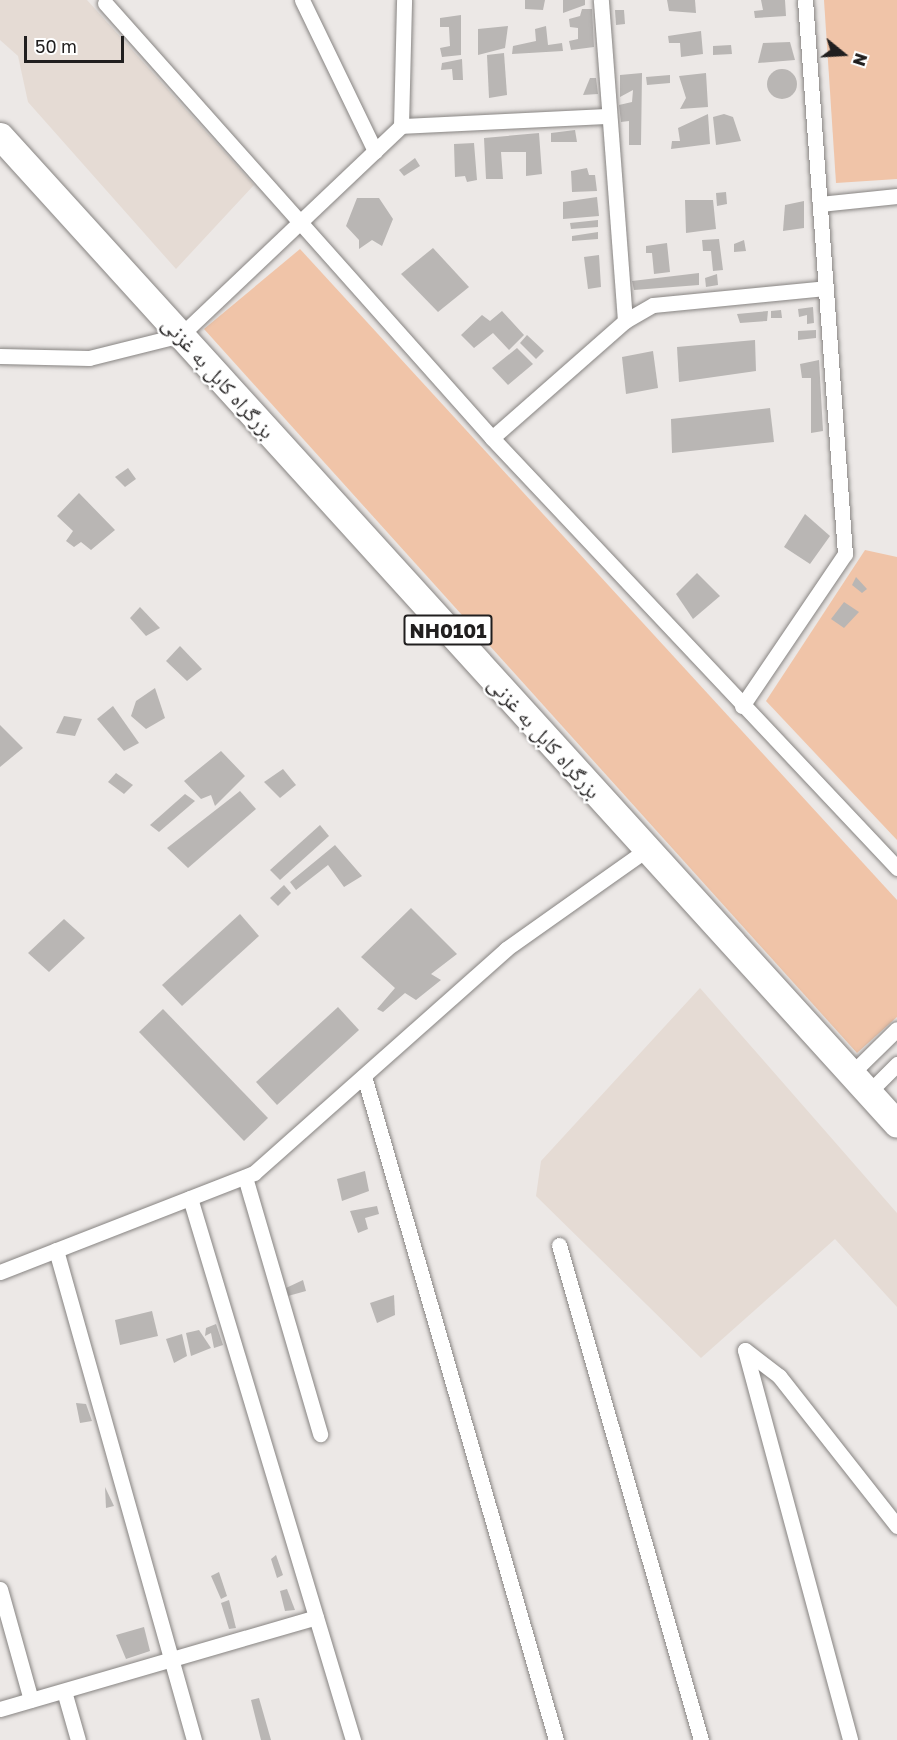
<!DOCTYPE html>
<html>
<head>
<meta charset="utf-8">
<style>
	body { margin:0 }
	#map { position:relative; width:897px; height:1740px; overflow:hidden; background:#ece8e6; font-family:"Golos Text","Noto Naskh Arabic",sans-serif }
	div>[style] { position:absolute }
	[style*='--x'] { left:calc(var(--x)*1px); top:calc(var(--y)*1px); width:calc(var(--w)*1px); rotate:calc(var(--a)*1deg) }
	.built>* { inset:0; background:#e5dbd4 }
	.green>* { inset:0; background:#f0c4a8 }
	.building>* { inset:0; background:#b9b6b4 }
	.round { border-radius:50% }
	.roads { filter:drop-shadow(0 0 2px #878482) drop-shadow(0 0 2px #878482) }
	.street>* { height:15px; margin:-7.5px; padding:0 7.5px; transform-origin:7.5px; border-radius:7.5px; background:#fff }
	.highway>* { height:27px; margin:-13.5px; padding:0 13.5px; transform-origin:13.5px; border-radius:13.5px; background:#fff }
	span { translate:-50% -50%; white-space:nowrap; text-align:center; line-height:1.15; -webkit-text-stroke:5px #fff; paint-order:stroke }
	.shield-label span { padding:2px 4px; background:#fff; border:2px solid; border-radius:4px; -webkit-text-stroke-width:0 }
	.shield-label { font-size:20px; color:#211f1f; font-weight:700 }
	.street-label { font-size:21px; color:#211f1f }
	.north { position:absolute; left:813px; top:24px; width:60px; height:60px; -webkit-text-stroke:4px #fff; paint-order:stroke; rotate:108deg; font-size:16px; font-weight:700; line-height:24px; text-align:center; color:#211f1f }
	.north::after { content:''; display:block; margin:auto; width:21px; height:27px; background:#211f1f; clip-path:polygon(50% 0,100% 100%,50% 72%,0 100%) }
	.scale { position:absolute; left:24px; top:36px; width:100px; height:27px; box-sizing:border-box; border:3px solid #211f1f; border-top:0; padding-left:8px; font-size:18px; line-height:21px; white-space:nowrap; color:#211f1f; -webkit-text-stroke:4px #fff; paint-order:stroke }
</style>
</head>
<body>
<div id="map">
	<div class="built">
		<div style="clip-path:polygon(0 0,87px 0,254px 185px,176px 269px,28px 102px,18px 56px,0 40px)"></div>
		<div style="clip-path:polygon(700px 988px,897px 1213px,897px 1307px,835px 1239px,701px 1358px,536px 1196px,541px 1161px)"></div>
	</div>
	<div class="green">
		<div style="clip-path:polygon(824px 0,897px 0,897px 179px,836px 183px)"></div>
		<div style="clip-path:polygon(300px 249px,897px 900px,897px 1017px,857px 1053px,204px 329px)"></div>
		<div style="clip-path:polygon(865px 550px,897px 557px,897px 840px,766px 701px)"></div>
	</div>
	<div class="building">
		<div style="clip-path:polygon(525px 0,545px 0,543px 10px,525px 9px)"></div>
		<div style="clip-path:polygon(563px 0,585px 0,585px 5px,563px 13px)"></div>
		<div style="clip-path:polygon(667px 0,695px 0,696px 13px,669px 11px)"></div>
		<div style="clip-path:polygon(761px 0,785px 0,786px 16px,755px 18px,754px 11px,763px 10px)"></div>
		<div style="clip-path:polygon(582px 9px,592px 9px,594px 47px,571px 50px,569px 41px,578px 39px,578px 28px,570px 27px,569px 19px,580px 16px)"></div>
		<div style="clip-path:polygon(615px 10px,624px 10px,625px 24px,616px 25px)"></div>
		<div style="clip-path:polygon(461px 15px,461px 55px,442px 57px,440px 48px,450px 46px,449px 27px,440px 27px,440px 18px)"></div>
		<div style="clip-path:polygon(508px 26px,505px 48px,478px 55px,478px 29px)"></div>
		<div style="clip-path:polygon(546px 26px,548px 45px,562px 43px,563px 51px,512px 54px,513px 46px,536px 41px,535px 29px)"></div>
		<div style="clip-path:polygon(701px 31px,703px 54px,681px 57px,680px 43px,669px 43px,668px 36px)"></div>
		<div style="clip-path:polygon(790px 42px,795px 60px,758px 63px,763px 43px)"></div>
		<div style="clip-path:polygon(731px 45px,732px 54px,713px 55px,713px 46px)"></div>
		<div style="clip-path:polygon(504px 53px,507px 95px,489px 98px,487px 55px)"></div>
		<div style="clip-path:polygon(462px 59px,463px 80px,453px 80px,452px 69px,441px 70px,442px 63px)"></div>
		<div class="round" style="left:767px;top:69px;width:30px;height:30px"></div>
		<div style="clip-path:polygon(642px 73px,641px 145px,629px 145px,629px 121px,621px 122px,619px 105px,632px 102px,633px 90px,620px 97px,620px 75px)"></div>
		<div style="clip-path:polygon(706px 73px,708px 107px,680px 109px,686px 98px,679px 76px)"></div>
		<div style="clip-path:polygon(670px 75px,670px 83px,647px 85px,646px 77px)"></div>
		<div style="clip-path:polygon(590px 78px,596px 78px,598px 94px,583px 95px)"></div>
		<div style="clip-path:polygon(708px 114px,710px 144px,671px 149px,672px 141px,680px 141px,678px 128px)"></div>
		<div style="clip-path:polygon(724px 114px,733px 117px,741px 141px,716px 145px,713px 117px)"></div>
		<div style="clip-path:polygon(575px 130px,577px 142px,551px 142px,551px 133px)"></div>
		<div style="clip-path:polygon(539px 133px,542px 174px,526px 176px,526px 152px,501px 152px,503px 179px,486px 179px,484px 138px)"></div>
		<div style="clip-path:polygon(474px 143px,477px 180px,467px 182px,465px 176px,455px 177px,454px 144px)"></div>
		<div style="clip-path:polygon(415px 158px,420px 166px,404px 176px,399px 170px)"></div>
		<div style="clip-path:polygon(587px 168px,589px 175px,595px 175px,597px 191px,572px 192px,571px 171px)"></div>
		<div style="clip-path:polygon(726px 192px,727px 204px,717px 206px,716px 193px)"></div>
		<div style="clip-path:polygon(597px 197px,599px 216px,563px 219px,563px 202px)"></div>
		<div style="clip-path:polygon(357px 198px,379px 198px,393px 219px,382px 246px,372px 240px,359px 249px,359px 240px,346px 226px)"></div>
		<div style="clip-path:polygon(685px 200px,713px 200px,716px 229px,686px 233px)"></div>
		<div style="clip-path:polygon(804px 201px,804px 228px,783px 231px,785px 205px)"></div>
		<div style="clip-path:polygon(598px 220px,598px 227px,571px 229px,570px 223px)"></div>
		<div style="clip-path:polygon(598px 232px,598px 239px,572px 241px,572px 236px)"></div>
		<div style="clip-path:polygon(719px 239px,723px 270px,713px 271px,711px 251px,703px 251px,702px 240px)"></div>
		<div style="clip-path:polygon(744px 240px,746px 251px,734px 252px,734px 244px)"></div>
		<div style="clip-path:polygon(667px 243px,670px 272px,654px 274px,652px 253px,646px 253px,646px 246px)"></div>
		<div style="clip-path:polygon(433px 248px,469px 287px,438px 312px,401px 274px)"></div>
		<div style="clip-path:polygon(599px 255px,601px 287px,588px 289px,584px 257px)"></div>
		<div style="clip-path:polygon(699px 273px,699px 285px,634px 290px,632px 281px)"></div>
		<div style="clip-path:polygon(717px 274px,718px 285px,706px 287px,705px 278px)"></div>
		<div style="clip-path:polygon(813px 307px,814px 323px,807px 324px,807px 315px,799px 317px,798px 309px)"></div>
		<div style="clip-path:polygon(781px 310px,782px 318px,771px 318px,771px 311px)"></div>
		<div style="clip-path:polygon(502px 311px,524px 335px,509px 350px,493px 333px,474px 348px,461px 335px,482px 315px,490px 321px)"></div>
		<div style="clip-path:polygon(768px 311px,767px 321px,740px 323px,737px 314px)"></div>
		<div style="clip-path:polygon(816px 330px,816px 338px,798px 340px,798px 331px)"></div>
		<div style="clip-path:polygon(527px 335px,544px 351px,536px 359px,520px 343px)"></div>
		<div style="clip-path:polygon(755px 340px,756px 371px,679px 382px,677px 347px)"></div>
		<div style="clip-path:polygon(517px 348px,533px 364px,508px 385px,492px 368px)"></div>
		<div style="clip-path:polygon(653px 351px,658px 388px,626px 394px,622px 357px)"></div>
		<div style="clip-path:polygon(819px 360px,823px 431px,811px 433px,811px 378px,802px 378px,800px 364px)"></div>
		<div style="clip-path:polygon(770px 408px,774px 442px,672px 453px,671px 419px)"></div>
		<div style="clip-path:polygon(128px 468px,136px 479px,125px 487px,115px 477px)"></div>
		<div style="clip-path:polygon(79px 493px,115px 530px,91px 550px,81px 542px,74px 547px,66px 541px,73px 531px,57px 516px)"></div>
		<div style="clip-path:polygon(805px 514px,830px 536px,810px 564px,784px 547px)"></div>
		<div style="clip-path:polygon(697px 573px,720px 596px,693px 619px,676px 594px)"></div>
		<div style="clip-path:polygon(856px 577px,867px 589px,862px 593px,852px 585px)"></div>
		<div style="clip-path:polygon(844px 602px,859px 612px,844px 628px,831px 619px)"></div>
		<div style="clip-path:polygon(140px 607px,160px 628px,146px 636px,130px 618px)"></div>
		<div style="clip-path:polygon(180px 646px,202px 669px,187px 681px,166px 661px)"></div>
		<div style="clip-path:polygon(155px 688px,165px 718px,146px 729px,131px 716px,136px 701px)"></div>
		<div style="clip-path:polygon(113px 706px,139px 743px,124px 751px,97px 719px)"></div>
		<div style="clip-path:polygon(64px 716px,82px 719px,75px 736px,56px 733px)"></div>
		<div style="clip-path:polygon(0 725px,23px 748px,0 767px)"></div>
		<div style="clip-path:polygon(221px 751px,245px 776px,215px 806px,211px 795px,201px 799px,184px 781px)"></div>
		<div style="clip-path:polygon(283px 769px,296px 785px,280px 798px,264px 782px)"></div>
		<div style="clip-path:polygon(116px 773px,133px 785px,124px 794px,108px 782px)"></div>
		<div style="clip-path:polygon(240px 791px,256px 809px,188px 868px,167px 848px)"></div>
		<div style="clip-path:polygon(185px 794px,195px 801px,159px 832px,150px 825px)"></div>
		<div style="clip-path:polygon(320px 825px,329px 836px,280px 880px,270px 870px)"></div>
		<div style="clip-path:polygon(335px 845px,362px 876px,344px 887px,328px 865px,296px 890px,290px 882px)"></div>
		<div style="clip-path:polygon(284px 885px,291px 893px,278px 906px,270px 898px)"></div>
		<div style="clip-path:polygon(411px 908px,457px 954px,431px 974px,441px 980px,416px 1000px,405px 993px,383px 1012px,377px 1009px,395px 988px,361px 957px)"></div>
		<div style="clip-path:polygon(240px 914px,259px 936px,182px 1006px,162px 985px)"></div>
		<div style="clip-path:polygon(64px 919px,85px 938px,49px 972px,28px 953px)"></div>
		<div style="clip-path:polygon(338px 1007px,359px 1030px,277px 1105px,256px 1082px)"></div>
		<div style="clip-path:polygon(163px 1009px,268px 1118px,244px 1141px,139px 1032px)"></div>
		<div style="clip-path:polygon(365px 1171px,369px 1191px,342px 1201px,337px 1179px)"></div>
		<div style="clip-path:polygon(377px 1206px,379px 1214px,365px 1218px,368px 1229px,358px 1233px,350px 1211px)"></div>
		<div style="clip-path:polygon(303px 1280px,306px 1291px,288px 1296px,286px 1288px)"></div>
		<div style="clip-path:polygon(394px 1295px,395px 1315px,377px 1323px,370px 1303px)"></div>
		<div style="clip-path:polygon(152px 1311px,158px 1336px,120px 1345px,115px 1320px)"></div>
		<div style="clip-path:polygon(216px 1324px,223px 1345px,214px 1348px,211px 1333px,205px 1336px,206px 1328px)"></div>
		<div style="clip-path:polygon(199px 1330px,211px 1348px,191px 1356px,186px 1333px)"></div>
		<div style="clip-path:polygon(182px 1334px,187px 1356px,174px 1363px,166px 1339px)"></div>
		<div style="clip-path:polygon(76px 1403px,86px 1404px,92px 1421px,80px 1423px)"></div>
		<div style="clip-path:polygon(105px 1487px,114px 1506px,106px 1508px)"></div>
		<div style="clip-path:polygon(276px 1555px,283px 1575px,277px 1578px,271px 1559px)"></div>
		<div style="clip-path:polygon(219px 1572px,227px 1596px,221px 1599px,211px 1576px)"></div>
		<div style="clip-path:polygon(287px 1589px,295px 1610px,285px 1611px,280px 1591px)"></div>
		<div style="clip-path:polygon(229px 1600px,236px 1628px,229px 1629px,221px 1603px)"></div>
		<div style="clip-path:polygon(144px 1627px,150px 1651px,126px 1659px,116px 1635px)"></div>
		<div style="clip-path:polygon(259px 1698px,271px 1740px,261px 1740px,251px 1700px)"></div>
	</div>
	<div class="roads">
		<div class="street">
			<div style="--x:302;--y:0;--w:168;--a:64.2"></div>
			<div style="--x:105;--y:3;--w:582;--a:48.34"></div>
			<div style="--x:492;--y:438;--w:591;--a:46.71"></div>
			<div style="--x:401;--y:126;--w:126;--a:-88.6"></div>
			<div style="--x:820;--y:204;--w:77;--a:-5.9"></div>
			<div style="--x:625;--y:321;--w:32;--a:-30"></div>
			<div style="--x:653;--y:305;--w:173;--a:-5.6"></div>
			<div style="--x:0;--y:356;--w:89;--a:1.3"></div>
			<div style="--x:89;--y:358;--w:95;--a:-14"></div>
			<div style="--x:181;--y:335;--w:303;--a:-43.5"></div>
			<div style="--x:401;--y:126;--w:208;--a:-2.8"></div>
			<div style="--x:492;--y:438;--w:177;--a:-41.3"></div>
			<div style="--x:625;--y:321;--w:322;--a:-94.3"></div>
			<div style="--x:742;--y:706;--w:184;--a:-55.9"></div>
			<div style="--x:845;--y:554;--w:555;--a:-94.13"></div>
			<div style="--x:851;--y:1074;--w:64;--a:-44.4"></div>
			<div style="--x:364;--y:1076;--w:691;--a:73.87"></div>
			<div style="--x:869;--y:1092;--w:40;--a:-45"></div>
			<div style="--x:245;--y:1177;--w:268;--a:73.7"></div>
			<div style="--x:190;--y:1198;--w:566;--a:73.26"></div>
			<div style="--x:559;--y:1245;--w:515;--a:73.99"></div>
			<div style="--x:56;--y:1250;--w:509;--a:74.27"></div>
			<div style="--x:0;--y:1272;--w:273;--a:-21.3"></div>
			<div style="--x:254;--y:1173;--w:337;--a:-41.6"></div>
			<div style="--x:506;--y:949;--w:173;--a:-35.3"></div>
			<div style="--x:745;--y:1350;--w:404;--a:74.9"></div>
			<div style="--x:745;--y:1350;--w:43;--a:37.4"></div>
			<div style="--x:779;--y:1376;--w:191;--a:51.8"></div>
			<div style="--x:0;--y:1589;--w:115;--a:74.4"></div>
			<div style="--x:64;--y:1691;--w:51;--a:74.1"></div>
			<div style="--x:0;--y:1709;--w:329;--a:-16.2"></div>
		</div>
		<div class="highway">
			<div style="--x:0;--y:136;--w:1334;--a:47.76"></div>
		</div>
	</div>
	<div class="shield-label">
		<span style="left:448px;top:630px">NH0101</span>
	</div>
	<div class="street-label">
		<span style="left:219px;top:377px;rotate:48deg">بزرگراه کابل به غزنی</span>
		<span style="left:545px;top:737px;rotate:48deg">بزرگراه کابل به غزنی</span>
	</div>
	<div class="north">N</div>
	<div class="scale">50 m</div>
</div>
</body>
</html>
